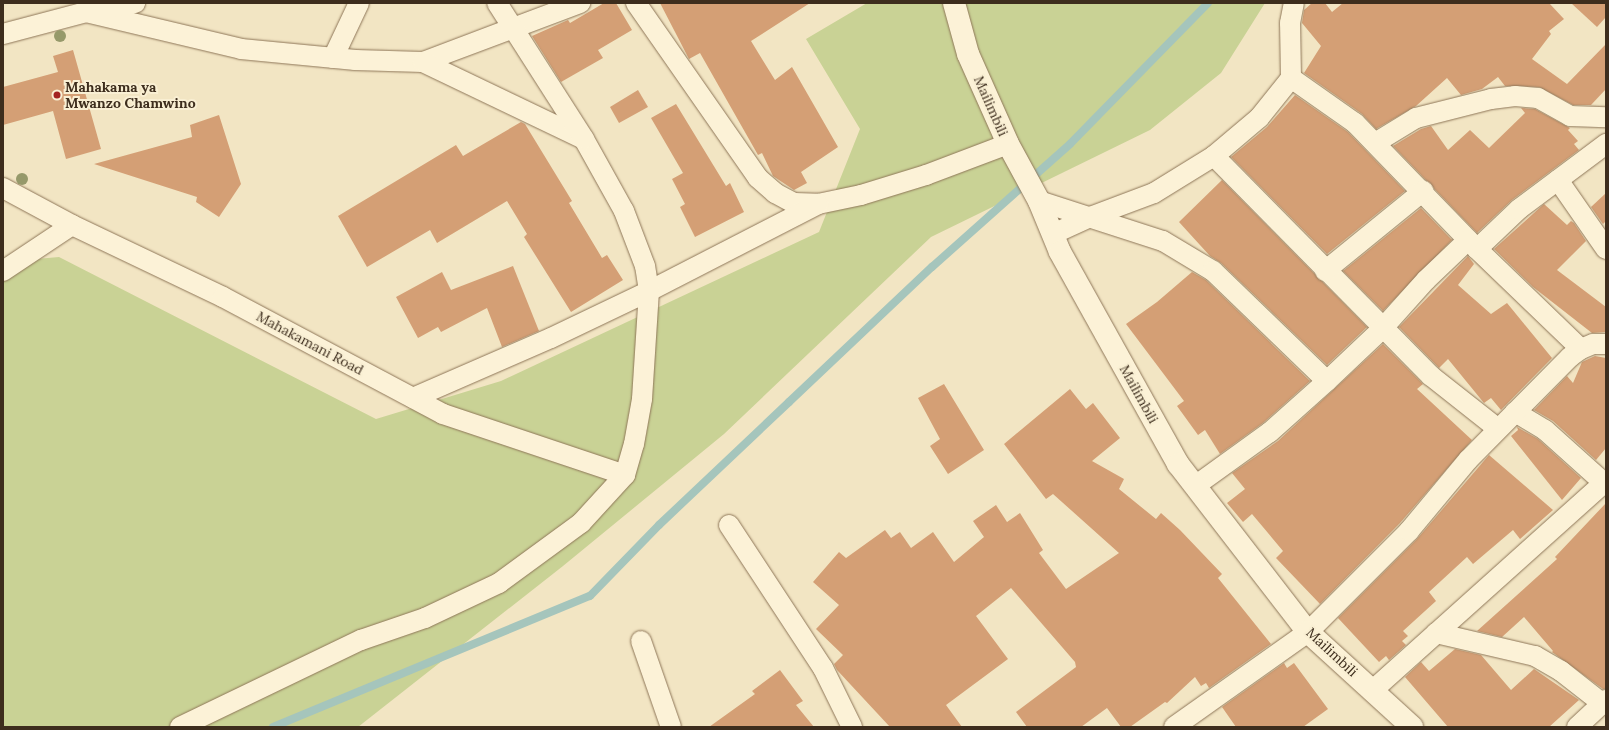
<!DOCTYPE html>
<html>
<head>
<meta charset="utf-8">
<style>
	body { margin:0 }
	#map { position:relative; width:1609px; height:730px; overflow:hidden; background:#f2e5c3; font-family:Lora,serif }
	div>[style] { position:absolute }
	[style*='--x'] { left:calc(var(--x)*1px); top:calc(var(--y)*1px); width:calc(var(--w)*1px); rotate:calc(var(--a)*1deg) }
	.green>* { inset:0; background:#c9d295 }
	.stream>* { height:8px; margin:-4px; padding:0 4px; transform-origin:4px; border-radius:4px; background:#a5c5bc }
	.building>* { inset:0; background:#d49f75 }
	.roads { filter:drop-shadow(0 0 1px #8e7658) drop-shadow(0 0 1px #8e7658) }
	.minor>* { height:20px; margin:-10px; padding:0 10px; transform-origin:10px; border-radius:10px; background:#fcf2d7 }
	.tertiary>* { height:22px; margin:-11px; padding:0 11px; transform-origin:11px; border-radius:11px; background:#fcf2d7 }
	.trees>* { width:12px; height:12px; margin:-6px; border-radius:50%; background:#96996a }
	.dots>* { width:11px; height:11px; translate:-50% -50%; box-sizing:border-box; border:2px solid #f9efd3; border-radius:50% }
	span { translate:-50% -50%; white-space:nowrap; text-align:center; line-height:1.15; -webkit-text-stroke:4px #f9efd3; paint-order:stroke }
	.poi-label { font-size:14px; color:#3d2d1d; font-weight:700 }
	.left { translate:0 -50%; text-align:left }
	.street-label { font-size:14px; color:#3d2d1d }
	.frame { position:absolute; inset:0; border:4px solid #3d2d1d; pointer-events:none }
</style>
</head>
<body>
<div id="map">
	<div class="green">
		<div style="clip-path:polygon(867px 3px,1265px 3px,1221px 73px,1150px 130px,931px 237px,724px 434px,563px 566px,358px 727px,3px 727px,3px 262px,59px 257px,376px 419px,501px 381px,819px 232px,860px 129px,806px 39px)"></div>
	</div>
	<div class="stream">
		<div style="--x:273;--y:727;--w:343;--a:-22.5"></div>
		<div style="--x:590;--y:596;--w:99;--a:-45.8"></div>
		<div style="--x:659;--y:525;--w:179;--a:-43.4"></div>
		<div style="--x:789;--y:402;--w:197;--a:-43.4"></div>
		<div style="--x:932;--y:267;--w:185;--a:-41.7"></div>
		<div style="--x:1070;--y:144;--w:197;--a:-45.6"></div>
	</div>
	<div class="building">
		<div style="clip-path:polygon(604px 3px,616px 3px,632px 30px,598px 50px,603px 58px,561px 82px,532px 36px,568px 20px,570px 23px)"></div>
		<div style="clip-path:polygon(660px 3px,810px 3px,751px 41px,775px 80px,792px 67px,838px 147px,801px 172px,807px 183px,794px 190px,773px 176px,762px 153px,758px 155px,700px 53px,689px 59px)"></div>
		<div style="clip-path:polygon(1312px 3px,1325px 3px,1332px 12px,1343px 3px,1549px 3px,1564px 19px,1549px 31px,1551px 34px,1532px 59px,1567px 84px,1606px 44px,1606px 89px,1591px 105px,1573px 105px,1539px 87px,1505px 86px,1498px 77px,1482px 89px,1461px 95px,1447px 78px,1416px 106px,1376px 129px,1362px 114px,1304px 73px,1321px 46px,1302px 23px,1304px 10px)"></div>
		<div style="clip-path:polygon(1571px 3px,1606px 3px,1606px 17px,1597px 27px)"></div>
		<div style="clip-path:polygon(73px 50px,101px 149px,66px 159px,53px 111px,3px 125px,3px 87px,58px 72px,53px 56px)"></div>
		<div style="clip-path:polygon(638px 90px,648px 107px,619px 123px,610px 107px)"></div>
		<div style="clip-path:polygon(1295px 95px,1348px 132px,1405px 191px,1327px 254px,1231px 157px,1267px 127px)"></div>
		<div style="clip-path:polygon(676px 104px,726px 186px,730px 183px,744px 212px,695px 237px,680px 207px,685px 204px,672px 179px,683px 173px,651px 118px)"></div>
		<div style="clip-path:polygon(1521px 108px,1535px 109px,1570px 128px,1568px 130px,1578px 141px,1574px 144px,1579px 150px,1512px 200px,1477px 233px,1393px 146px,1421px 129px,1431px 126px,1448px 150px,1470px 130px,1489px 148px,1525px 113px)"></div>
		<div style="clip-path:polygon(219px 115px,241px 184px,219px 217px,196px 202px,197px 197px,94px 164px,192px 137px,190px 125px)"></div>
		<div style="clip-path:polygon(521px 122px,525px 124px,572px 201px,569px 203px,602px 258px,607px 255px,623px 280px,571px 312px,524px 237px,527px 234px,507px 201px,437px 243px,430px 230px,367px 267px,338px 216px,456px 145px,463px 156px)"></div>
		<div style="clip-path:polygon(1222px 180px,1367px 327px,1327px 365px,1221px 263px,1210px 256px,1179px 222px)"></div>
		<div style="clip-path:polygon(1606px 193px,1606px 221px,1603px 224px,1591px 207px)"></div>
		<div style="clip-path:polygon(1544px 204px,1567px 225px,1571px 221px,1574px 223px,1586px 241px,1557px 270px,1606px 307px,1606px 332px,1592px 333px,1533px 287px,1494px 249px)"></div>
		<div style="clip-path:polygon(1421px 208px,1452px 240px,1383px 311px,1343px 271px)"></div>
		<div style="clip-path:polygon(1468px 256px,1474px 264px,1458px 285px,1491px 314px,1507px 303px,1552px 358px,1501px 410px,1491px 398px,1484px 403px,1448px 359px,1439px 368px,1399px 327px)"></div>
		<div style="clip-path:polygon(513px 266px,539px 331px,502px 347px,487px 308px,441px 332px,438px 327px,418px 338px,396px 297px,442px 272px,451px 290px)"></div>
		<div style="clip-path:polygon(1192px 272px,1206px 280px,1310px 381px,1263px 423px,1220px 454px,1205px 430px,1198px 435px,1177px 406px,1184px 401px,1126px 324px,1157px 302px)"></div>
		<div style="clip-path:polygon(1383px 344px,1423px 384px,1417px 389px,1472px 440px,1400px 523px,1320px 604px,1276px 558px,1283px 551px,1252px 514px,1243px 522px,1227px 503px,1245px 489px,1232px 473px,1278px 441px)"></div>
		<div style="clip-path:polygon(1595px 356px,1606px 358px,1606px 448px,1596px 460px,1553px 421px,1534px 410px,1567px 376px,1573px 383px,1582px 362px)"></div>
		<div style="clip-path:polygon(944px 384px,984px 450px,948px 474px,930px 446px,940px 439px,918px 398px)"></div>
		<div style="clip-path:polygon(1070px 389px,1086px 409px,1093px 403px,1120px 438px,1092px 461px,1124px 479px,1119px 489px,1156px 519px,1161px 513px,1180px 530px,1222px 574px,1218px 578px,1271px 644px,1209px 688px,1206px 683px,1201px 686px,1195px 677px,1167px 703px,1165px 702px,1130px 727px,1121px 727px,1107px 708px,1081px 727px,1027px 727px,1016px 712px,1076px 667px,1075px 662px,1011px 588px,976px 616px,1008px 659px,946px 705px,962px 727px,890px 727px,837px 670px,834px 664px,843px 655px,816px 629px,839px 605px,813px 582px,839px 552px,846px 558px,885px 530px,891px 538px,900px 532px,911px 548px,933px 532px,954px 562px,984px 537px,973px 521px,996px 505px,1007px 522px,1020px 513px,1043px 550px,1039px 553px,1066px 589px,1119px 553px,1053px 494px,1046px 499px,1004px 444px)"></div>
		<div style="clip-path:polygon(1517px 427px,1538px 439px,1581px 478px,1562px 500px,1511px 436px,1518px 430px)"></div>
		<div style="clip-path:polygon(1489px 455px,1553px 510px,1520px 539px,1513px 530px,1473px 564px,1467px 557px,1429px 592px,1436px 601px,1403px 631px,1408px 636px,1402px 641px,1406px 645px,1389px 660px,1386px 656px,1379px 662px,1338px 618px,1417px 539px)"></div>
		<div style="clip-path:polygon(1606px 503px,1606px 689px,1603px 689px,1552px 652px,1553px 651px,1524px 617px,1502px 637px,1477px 631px,1557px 559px,1555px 557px)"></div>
		<div style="clip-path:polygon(1455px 649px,1481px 655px,1511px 690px,1534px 669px,1579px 700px,1549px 727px,1448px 727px,1405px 677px,1421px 662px,1429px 671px)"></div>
		<div style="clip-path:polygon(1284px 663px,1287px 668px,1294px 663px,1328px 709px,1303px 727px,1236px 727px,1222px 707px)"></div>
		<div style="clip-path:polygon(780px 670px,803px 701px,796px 705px,814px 727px,709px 727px,755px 694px,752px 691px)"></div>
	</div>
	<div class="roads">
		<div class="minor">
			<div style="--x:636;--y:3;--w:213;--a:55.1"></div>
			<div style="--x:758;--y:178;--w:23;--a:41"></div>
			<div style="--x:775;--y:193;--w:21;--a:28"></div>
			<div style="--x:794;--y:203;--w:24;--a:2"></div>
			<div style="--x:818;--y:204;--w:44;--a:-11.8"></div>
			<div style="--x:861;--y:195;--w:68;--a:-17.1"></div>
			<div style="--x:926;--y:175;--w:88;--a:-20.7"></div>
			<div style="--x:86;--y:12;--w:159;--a:13.4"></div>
			<div style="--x:241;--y:49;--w:115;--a:5.5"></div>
			<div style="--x:355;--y:60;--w:68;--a:1.7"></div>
			<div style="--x:423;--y:62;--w:168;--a:-20.6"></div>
			<div style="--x:3;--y:34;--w:86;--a:-14.8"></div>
			<div style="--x:86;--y:12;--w:50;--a:-10.4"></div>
			<div style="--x:333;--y:58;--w:61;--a:-64.7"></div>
			<div style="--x:423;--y:62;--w:178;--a:25.6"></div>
			<div style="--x:1291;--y:78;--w:78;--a:35.1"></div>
			<div style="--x:1355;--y:123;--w:175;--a:45.9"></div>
			<div style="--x:1477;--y:249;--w:144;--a:43.9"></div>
			<div style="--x:1375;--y:143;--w:48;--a:-31.4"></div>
			<div style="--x:1416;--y:118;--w:77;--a:-14.2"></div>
			<div style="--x:1491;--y:99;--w:24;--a:-7"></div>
			<div style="--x:1515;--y:96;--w:23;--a:5"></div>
			<div style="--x:1538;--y:98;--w:37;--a:29"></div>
			<div style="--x:1570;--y:116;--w:36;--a:2"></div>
			<div style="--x:1214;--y:156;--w:309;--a:45.4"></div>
			<div style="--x:1431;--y:376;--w:85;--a:38.3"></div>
			<div style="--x:1558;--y:180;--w:84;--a:55.2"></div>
			<div style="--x:3;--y:188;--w:78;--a:28.2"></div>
			<div style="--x:72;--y:225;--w:167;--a:25.5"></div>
			<div style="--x:223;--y:297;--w:249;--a:28"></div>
			<div style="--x:443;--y:414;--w:192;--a:18.5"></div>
			<div style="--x:1039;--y:201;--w:130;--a:17.9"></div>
			<div style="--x:1163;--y:241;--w:58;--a:31"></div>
			<div style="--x:1213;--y:271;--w:158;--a:44"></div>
			<div style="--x:1053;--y:234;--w:41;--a:-24.7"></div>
			<div style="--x:1090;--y:217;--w:68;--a:-20.6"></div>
			<div style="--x:1154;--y:193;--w:70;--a:-31.7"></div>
			<div style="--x:1214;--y:156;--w:59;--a:-40.2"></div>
			<div style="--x:1259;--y:118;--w:51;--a:-51.3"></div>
			<div style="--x:1291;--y:78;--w:55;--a:-91"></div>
			<div style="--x:1290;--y:23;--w:20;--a:-79"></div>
			<div style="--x:1477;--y:249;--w:58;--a:-43.6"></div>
			<div style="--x:1519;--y:209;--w:109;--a:-36.8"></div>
			<div style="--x:3;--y:271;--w:83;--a:-33.7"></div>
			<div style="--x:1325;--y:271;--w:127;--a:-39.2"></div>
			<div style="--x:413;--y:398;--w:150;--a:-23.5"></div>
			<div style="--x:551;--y:338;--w:109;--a:-25.6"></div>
			<div style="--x:649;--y:291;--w:190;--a:-27.2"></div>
			<div style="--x:1515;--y:412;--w:35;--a:31"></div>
			<div style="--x:1545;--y:430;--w:79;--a:41.9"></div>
			<div style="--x:1195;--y:486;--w:92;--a:-35.8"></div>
			<div style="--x:1270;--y:432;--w:76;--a:-41.8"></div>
			<div style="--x:1327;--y:381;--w:76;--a:-43.4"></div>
			<div style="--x:1382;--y:329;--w:66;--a:-48.1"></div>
			<div style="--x:1426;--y:280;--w:58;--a:-43.6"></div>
			<div style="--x:729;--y:525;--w:171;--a:56.7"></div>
			<div style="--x:823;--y:668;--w:66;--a:63.8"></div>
			<div style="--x:1436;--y:633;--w:102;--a:13.1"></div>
			<div style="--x:1535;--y:656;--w:30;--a:30"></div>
			<div style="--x:1561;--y:671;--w:52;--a:38"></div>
			<div style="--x:641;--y:641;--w:91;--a:70.8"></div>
			<div style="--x:1373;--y:690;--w:313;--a:-41.9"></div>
			<div style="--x:180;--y:727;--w:201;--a:-25.7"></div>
			<div style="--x:361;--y:640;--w:68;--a:-19"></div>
			<div style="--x:425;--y:618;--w:82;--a:-25.3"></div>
			<div style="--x:499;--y:583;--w:102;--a:-36.2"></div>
			<div style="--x:581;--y:523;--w:65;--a:-47.5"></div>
			<div style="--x:625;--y:475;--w:32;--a:-74"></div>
			<div style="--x:634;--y:444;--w:46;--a:-79.9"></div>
			<div style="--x:642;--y:399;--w:108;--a:-86.3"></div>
			<div style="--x:649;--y:291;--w:25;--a:-99"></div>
			<div style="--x:645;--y:266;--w:59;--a:-110.9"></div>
			<div style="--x:624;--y:211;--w:82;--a:-119.1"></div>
			<div style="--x:584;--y:139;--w:161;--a:-122.6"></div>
			<div style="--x:1174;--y:727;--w:164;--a:-35.3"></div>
			<div style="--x:1308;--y:632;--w:143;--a:-45"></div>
			<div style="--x:1409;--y:531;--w:92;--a:-50.3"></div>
			<div style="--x:1468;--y:460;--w:145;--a:-45.3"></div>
			<div style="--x:1570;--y:357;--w:14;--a:-36"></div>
			<div style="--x:1581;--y:349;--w:13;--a:-23"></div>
			<div style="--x:1593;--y:344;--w:13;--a:0"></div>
			<div style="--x:1577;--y:727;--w:40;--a:-43"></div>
		</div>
		<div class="tertiary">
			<div style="--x:954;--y:3;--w:53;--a:74.6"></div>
			<div style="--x:968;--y:54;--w:98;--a:66"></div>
			<div style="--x:1008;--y:144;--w:65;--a:61.5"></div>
			<div style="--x:1039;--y:201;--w:55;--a:67.6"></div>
			<div style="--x:1060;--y:252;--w:243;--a:60.9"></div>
			<div style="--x:1178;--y:464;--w:212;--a:52.3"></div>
			<div style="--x:1308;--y:632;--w:141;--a:42.4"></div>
		</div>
	</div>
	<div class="trees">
		<div style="left:60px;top:36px"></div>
		<div style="left:22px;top:179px"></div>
	</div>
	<div class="dots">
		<div style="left:57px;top:95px;background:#a32422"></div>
	</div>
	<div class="poi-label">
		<span class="left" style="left:65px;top:95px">Mahakama ya<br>Mwanzo Chamwino</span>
	</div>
	<div class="street-label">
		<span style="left:991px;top:106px;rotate:66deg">Mailimbili</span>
		<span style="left:310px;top:343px;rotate:28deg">Mahakamani Road</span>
		<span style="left:1139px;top:394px;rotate:61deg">Mailimbili</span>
		<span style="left:1332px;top:652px;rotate:43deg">Mailimbili</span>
	</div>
	<div class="frame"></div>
</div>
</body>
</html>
